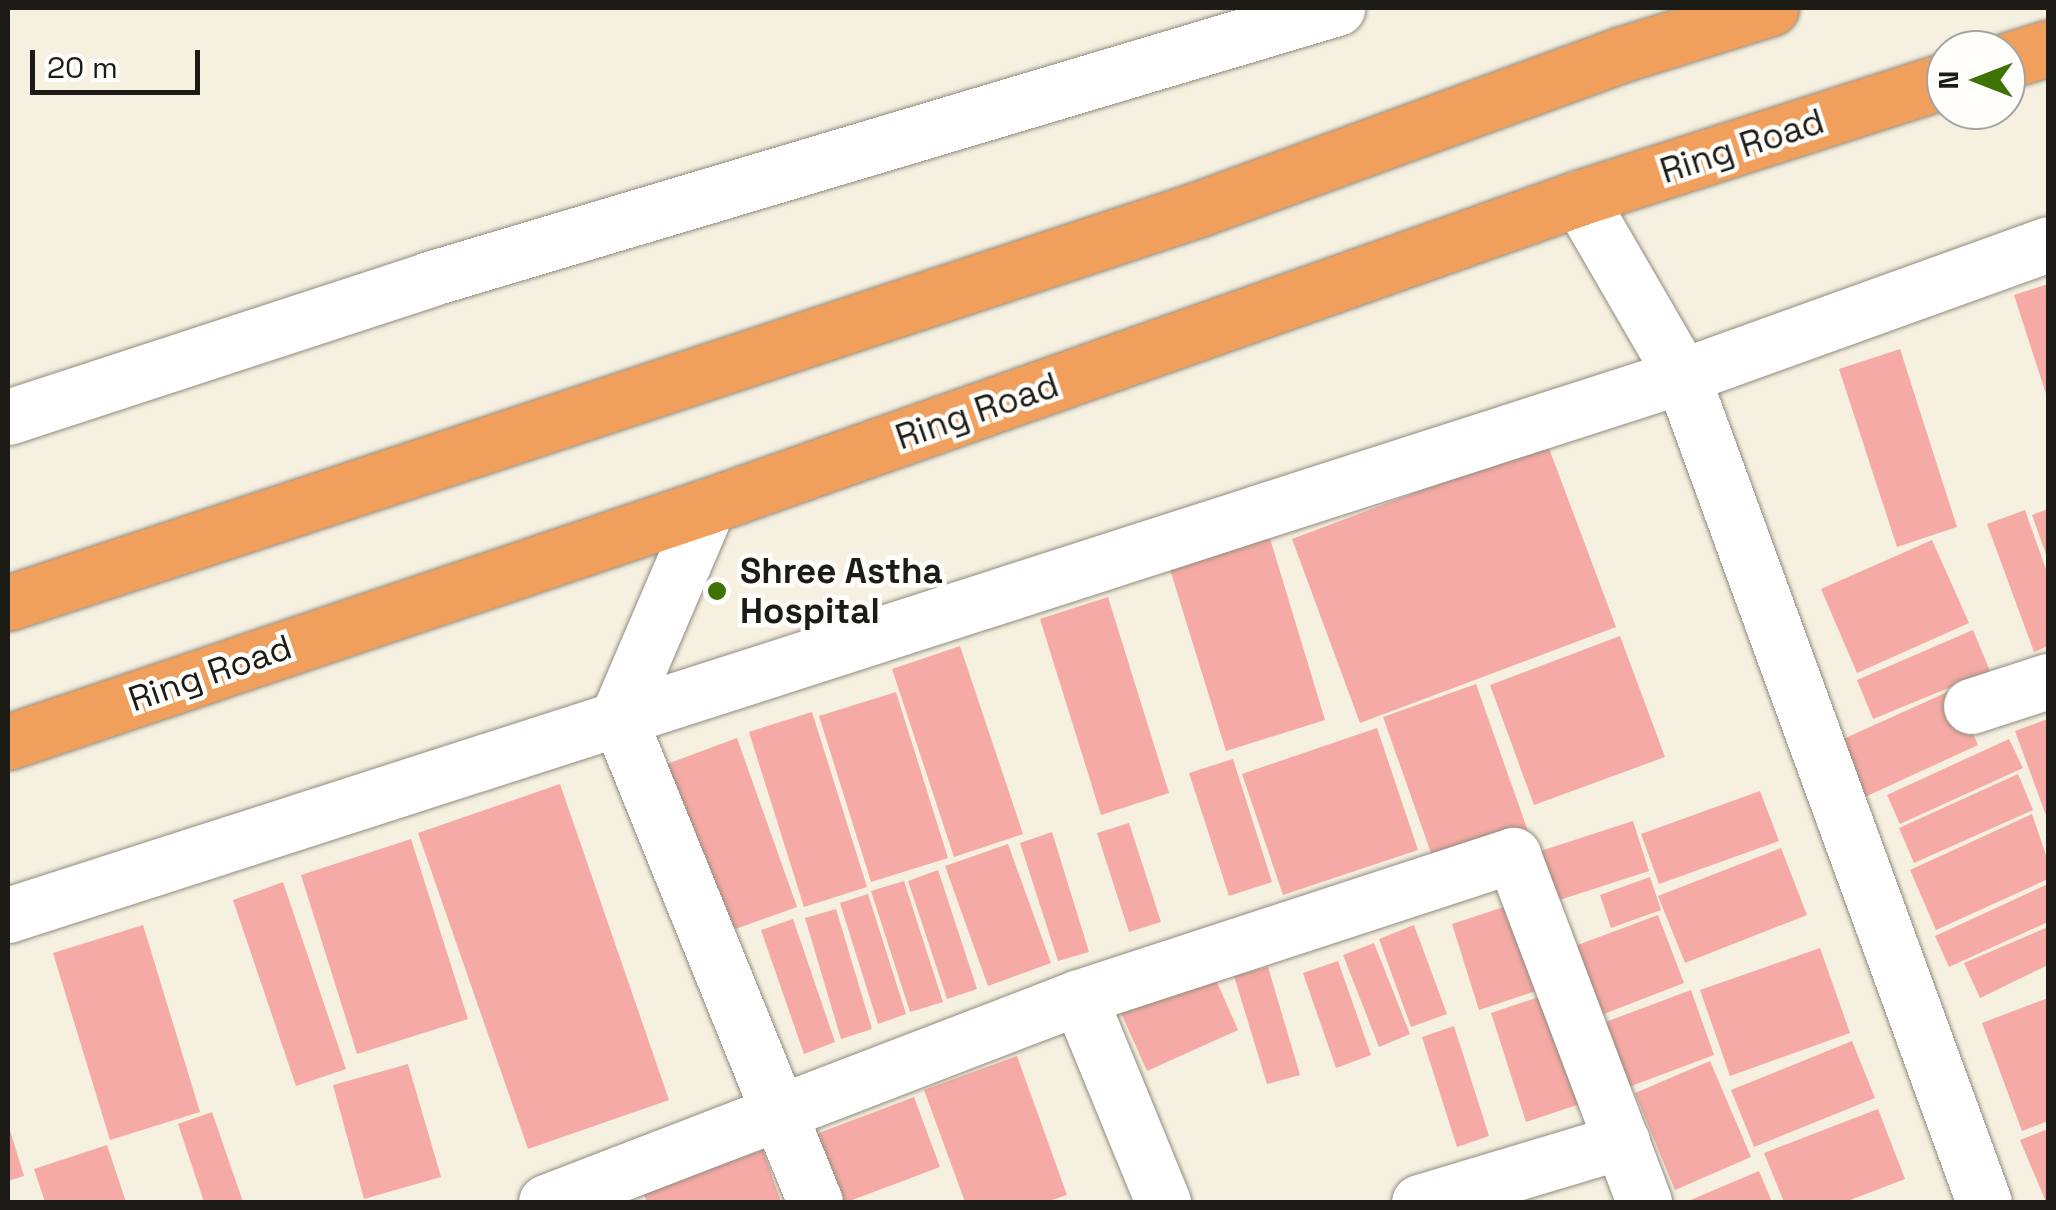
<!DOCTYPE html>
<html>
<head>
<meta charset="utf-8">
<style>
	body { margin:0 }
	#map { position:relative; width:2056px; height:1210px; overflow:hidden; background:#f6f0e1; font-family:"Space Grotesk",sans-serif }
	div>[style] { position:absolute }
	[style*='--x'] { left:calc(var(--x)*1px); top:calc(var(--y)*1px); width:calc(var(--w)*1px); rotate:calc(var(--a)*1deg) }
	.building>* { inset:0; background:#f5aaa5 }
	.roads { filter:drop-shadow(0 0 2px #918b7d) drop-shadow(0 0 2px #918b7d) }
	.minor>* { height:55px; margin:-27.5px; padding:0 27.5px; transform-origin:27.5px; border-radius:27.5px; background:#fff }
	.highway>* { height:55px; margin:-27.5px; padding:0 27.5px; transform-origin:27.5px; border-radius:27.5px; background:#f09f5c }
	.dots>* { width:28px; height:28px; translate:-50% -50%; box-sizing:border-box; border:5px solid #fffefb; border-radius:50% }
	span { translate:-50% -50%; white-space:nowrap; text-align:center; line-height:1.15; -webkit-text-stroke:9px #fffefb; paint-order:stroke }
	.street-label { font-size:35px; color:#1d1b15 }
	.poi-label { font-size:35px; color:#1d1b15; font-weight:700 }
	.left { translate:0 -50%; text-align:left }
	.frame { position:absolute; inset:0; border:10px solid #1d1b15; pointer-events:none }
	.north { position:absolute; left:1926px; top:30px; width:100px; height:100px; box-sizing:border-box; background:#fffefb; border:2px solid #a5a39f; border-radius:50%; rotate:270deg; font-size:28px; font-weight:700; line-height:40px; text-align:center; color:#1d1b15 }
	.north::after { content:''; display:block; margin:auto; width:35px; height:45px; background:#3d7300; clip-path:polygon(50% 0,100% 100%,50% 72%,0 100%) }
	.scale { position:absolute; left:30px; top:50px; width:170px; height:45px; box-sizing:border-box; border:5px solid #1d1b15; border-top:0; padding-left:12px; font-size:30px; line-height:35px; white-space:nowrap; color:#1d1b15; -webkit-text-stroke:8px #fffefb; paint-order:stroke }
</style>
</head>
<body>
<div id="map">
	<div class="building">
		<div style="clip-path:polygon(2048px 284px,2048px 400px,2014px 295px)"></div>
		<div style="clip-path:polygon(1900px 349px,1957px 527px,1897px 547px,1839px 369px)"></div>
		<div style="clip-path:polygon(1547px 443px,1616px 627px,1360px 723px,1292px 539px)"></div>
		<div style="clip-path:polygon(2048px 509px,2048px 560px,2032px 515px)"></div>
		<div style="clip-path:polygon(2025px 510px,2048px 575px,2048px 646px,2034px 652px,1987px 524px)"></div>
		<div style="clip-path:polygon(1268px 532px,1325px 720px,1226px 751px,1168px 563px)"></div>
		<div style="clip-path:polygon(1932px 540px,1969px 623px,1857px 673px,1821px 589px)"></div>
		<div style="clip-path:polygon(1108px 597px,1169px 793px,1101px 815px,1040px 619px)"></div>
		<div style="clip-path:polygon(1973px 630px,1990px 671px,1873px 719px,1857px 680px)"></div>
		<div style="clip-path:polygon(1620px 636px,1665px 757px,1534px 805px,1490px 685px)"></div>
		<div style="clip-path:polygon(960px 646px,1023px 834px,954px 857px,892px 669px)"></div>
		<div style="clip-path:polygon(1476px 684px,1529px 834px,1436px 867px,1383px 717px)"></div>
		<div style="clip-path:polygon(1954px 689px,1978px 745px,1854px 802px,1830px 745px)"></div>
		<div style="clip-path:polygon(896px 692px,948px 858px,871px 882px,819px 716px)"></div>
		<div style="clip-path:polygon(812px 712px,867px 887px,804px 907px,749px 732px)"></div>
		<div style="clip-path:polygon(2048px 719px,2048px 821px,2015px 731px)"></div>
		<div style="clip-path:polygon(1377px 728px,1418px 850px,1283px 895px,1242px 774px)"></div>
		<div style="clip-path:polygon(737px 738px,797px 907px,727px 932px,667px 764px)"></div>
		<div style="clip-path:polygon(2009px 739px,2023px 768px,1900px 824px,1887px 795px)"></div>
		<div style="clip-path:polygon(1233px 759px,1272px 882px,1229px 896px,1189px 773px)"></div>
		<div style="clip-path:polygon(2018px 774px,2033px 810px,1914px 863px,1899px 828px)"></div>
		<div style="clip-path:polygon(560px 784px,669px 1100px,528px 1149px,418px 833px)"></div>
		<div style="clip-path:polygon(1760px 791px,1779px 841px,1659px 884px,1641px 834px)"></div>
		<div style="clip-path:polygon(2032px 814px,2048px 861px,2048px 879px,1936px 930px,1910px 870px)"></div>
		<div style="clip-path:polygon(1633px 821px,1649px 871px,1541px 906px,1525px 856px)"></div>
		<div style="clip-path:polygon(1129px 823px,1161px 922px,1129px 932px,1097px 833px)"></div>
		<div style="clip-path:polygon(1052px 832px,1089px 952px,1058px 961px,1020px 843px)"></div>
		<div style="clip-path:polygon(411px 839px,468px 1019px,357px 1054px,301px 875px)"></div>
		<div style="clip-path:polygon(1008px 844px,1051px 963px,988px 986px,945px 866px)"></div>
		<div style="clip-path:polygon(1781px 848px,1807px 915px,1685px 963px,1658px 896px)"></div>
		<div style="clip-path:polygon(938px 870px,977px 989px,947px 999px,908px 881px)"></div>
		<div style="clip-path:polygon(1650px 877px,1661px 910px,1611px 928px,1600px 895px)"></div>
		<div style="clip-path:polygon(904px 881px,943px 1002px,910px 1012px,871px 891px)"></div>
		<div style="clip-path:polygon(283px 882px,346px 1069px,296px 1086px,233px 900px)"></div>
		<div style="clip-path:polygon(2048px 884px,2048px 922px,1949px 967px,1935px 936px)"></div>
		<div style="clip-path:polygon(868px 894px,906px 1014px,878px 1024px,840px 903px)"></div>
		<div style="clip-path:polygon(1513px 904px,1539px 990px,1479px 1010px,1452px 924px)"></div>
		<div style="clip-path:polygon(836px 909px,872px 1029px,841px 1039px,805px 918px)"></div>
		<div style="clip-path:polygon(1658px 915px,1684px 983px,1601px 1015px,1575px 946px)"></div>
		<div style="clip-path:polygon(793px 919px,835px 1042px,804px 1054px,761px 930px)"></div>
		<div style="clip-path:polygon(143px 925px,200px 1112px,110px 1140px,53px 953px)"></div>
		<div style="clip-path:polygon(1414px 925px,1447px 1014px,1411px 1027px,1379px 939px)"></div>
		<div style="clip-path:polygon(2048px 927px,2048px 965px,1980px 998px,1964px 963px)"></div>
		<div style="clip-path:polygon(1374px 943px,1410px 1034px,1379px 1047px,1343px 955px)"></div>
		<div style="clip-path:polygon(1820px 948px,1850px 1033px,1730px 1076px,1700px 990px)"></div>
		<div style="clip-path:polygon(1338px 961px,1371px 1055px,1336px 1068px,1303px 973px)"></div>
		<div style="clip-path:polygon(1209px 964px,1238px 1030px,1147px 1071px,1117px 1004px)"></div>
		<div style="clip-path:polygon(1268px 967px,1300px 1075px,1267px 1084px,1234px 976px)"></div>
		<div style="clip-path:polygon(1560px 990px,1595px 1099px,1526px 1122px,1491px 1013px)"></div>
		<div style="clip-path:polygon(1691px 990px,1714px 1055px,1626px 1088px,1603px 1023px)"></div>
		<div style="clip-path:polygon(2048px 998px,2048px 1121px,2022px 1131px,1982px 1023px)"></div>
		<div style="clip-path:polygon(1454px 1026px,1489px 1136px,1457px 1147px,1422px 1037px)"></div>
		<div style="clip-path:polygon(1852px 1041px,1875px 1098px,1754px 1147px,1731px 1090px)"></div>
		<div style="clip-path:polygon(1017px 1056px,1067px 1195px,1046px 1202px,965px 1202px,924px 1090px)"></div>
		<div style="clip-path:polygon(1710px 1061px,1751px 1157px,1675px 1190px,1635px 1093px)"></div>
		<div style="clip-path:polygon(408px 1064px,441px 1177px,364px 1199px,333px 1085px)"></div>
		<div style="clip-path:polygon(914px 1097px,940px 1167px,847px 1202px,836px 1202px,811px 1136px)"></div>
		<div style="clip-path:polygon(1878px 1109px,1905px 1179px,1845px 1202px,1784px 1202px,1764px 1153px)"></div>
		<div style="clip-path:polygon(212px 1112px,243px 1202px,204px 1202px,178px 1124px)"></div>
		<div style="clip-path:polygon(8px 1124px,24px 1176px,8px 1181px)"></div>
		<div style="clip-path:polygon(2048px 1129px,2048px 1202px,2046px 1202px,2020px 1140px)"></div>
		<div style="clip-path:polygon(107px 1145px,126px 1202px,45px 1202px,34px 1169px)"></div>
		<div style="clip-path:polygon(763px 1150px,781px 1202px,647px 1202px,643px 1192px)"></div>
		<div style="clip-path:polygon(1759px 1171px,1772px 1202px,1686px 1202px)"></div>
	</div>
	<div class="roads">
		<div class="minor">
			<div style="--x:1579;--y:198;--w:206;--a:59.9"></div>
			<div style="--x:1682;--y:376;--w:879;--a:69.92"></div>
			<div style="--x:8;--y:417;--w:443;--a:-18.1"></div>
			<div style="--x:429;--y:279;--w:948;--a:-16.62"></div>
			<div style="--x:708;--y:506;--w:228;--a:113.2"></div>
			<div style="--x:618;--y:716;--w:524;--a:67.93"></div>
			<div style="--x:1971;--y:706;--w:81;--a:-18"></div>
			<div style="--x:8;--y:915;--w:1759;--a:-17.85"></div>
			<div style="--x:1682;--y:376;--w:389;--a:-19.8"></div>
			<div style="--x:1079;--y:997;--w:222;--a:67.7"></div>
			<div style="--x:546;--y:1202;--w:571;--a:-21.04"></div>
			<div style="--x:1079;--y:997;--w:457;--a:-18.1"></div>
			<div style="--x:1513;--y:855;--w:371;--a:69.3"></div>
			<div style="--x:1419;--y:1202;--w:212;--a:-16.7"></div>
		</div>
		<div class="highway">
			<div style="--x:2006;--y:61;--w:44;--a:-17.2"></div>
			<div style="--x:8;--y:603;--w:1254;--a:-18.3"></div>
			<div style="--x:1199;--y:209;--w:451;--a:-20.1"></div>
			<div style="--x:1623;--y:54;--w:155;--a:-17.3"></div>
			<div style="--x:8;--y:742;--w:739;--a:-18.63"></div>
			<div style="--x:708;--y:506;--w:924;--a:-19.47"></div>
			<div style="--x:1579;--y:198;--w:386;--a:-17.8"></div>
		</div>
	</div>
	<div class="dots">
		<div style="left:717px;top:591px;background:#3d7300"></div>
	</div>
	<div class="street-label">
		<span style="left:1742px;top:146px;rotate:-18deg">Ring Road</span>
		<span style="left:977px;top:411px;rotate:-19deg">Ring Road</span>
		<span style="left:210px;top:673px;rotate:-19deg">Ring Road</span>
	</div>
	<div class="poi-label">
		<span class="left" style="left:740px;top:591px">Shree Astha<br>Hospital</span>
	</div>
	<div class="frame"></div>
	<div class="north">N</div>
	<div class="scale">20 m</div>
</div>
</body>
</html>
